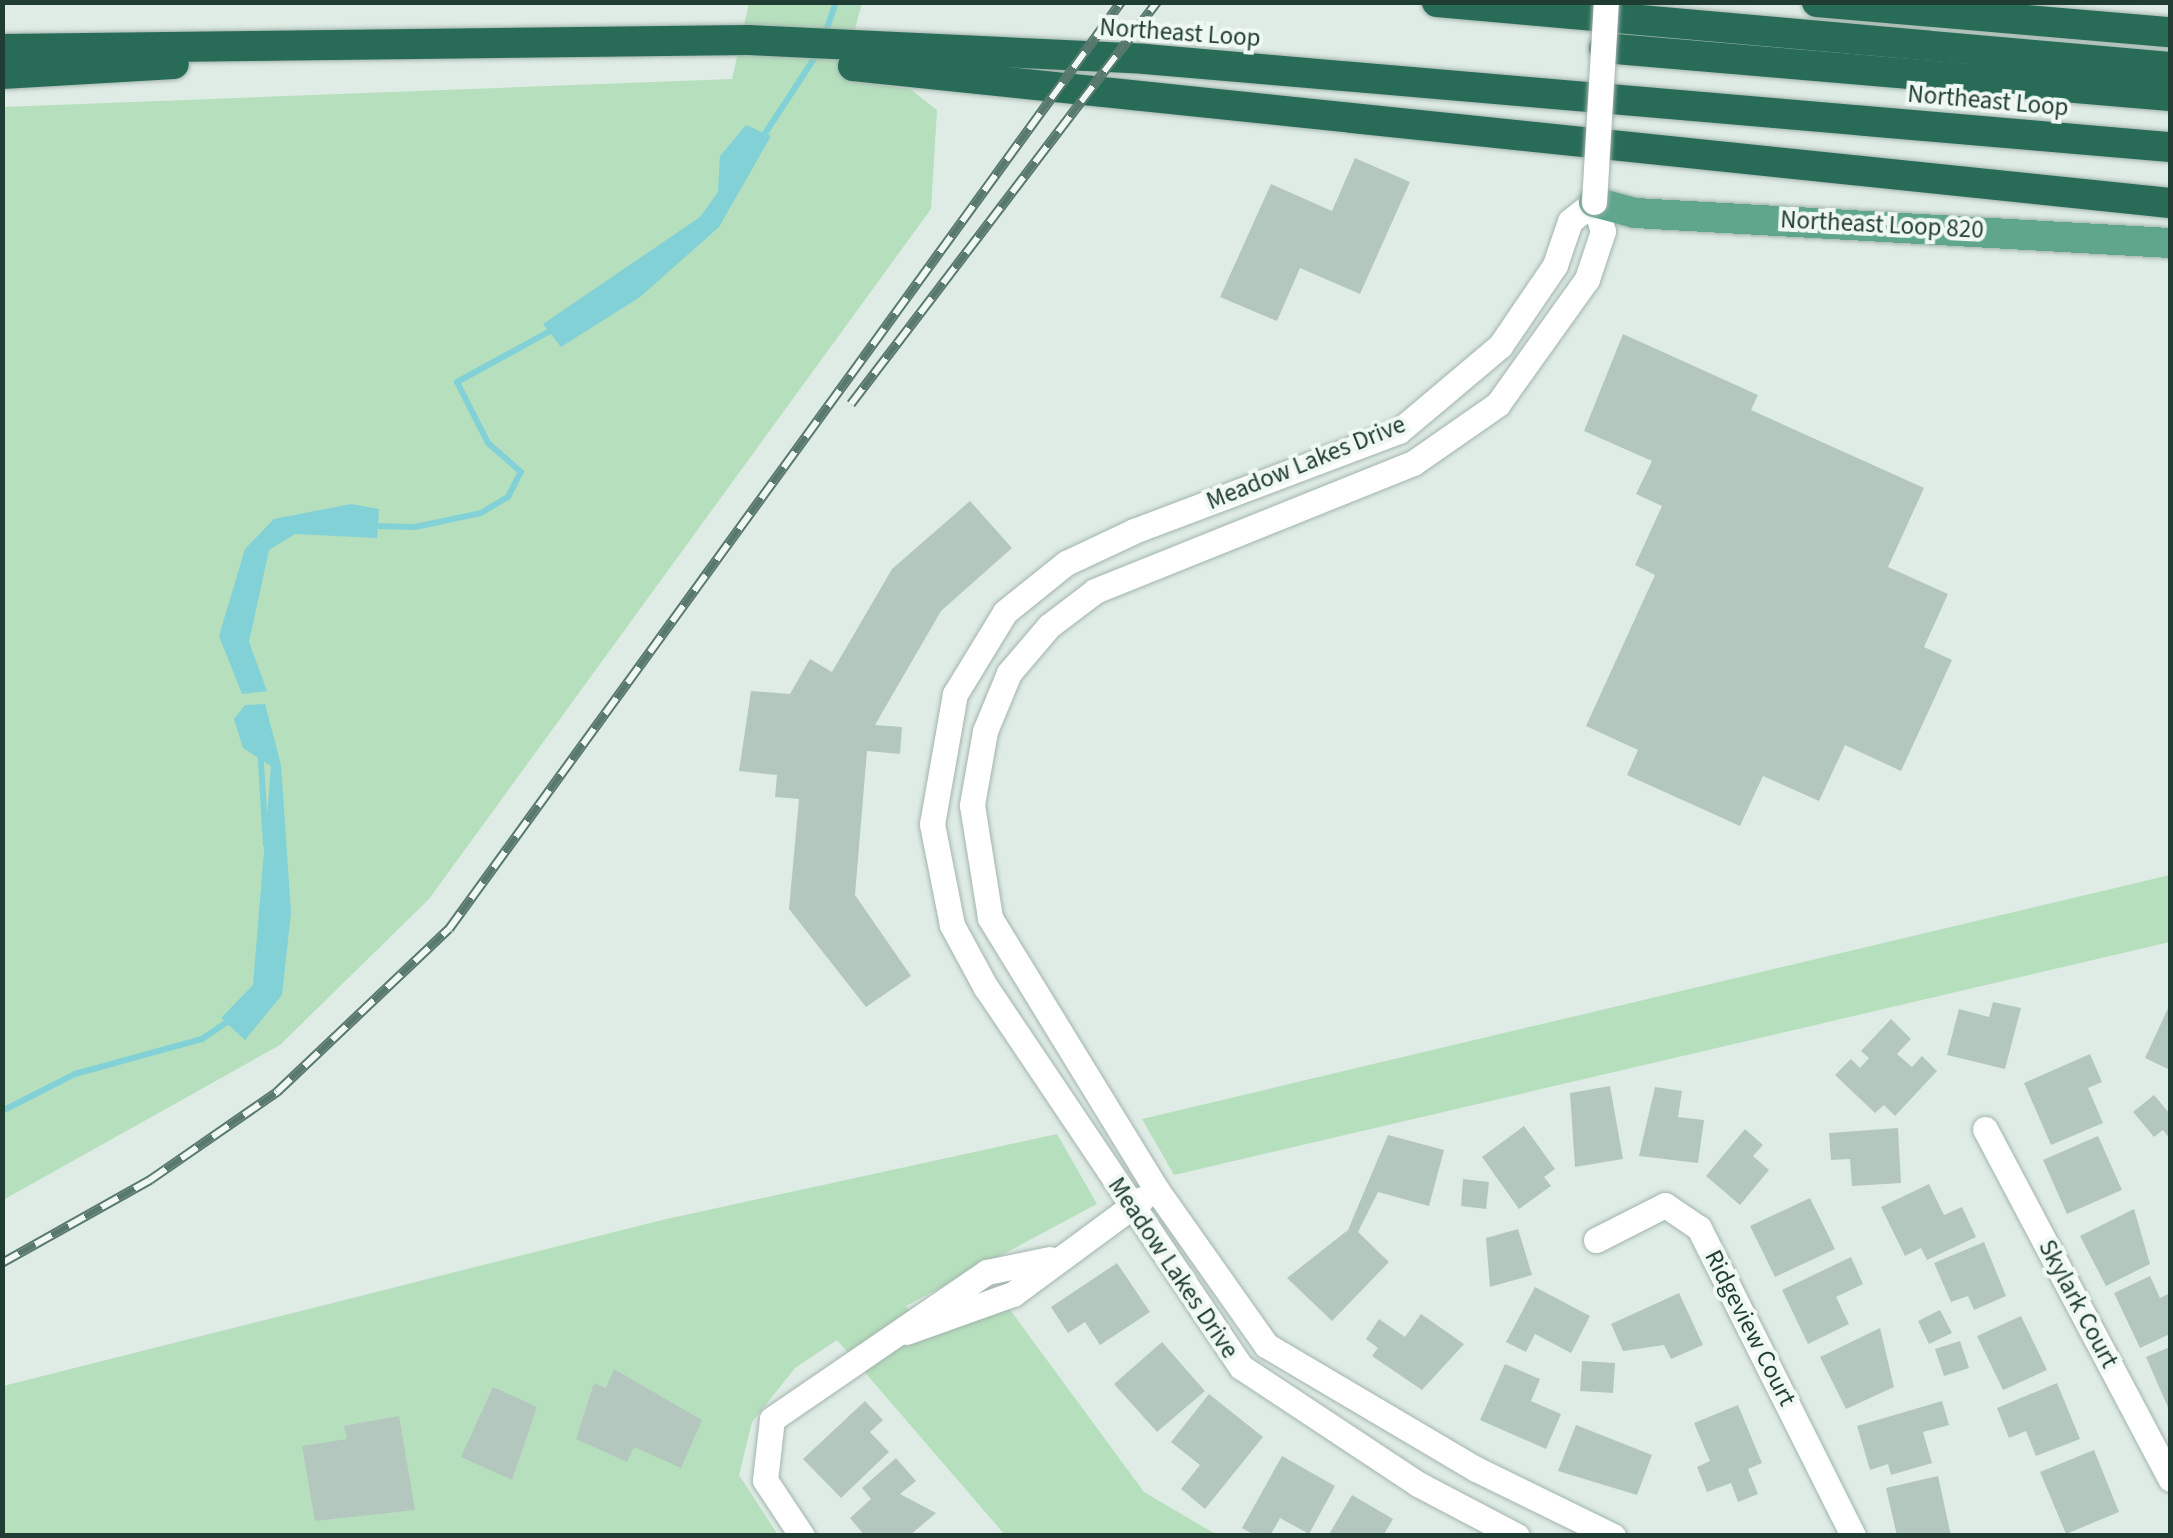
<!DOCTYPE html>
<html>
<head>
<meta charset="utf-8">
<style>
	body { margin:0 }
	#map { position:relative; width:2173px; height:1538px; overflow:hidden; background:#dfece5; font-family:"Source Sans 3",sans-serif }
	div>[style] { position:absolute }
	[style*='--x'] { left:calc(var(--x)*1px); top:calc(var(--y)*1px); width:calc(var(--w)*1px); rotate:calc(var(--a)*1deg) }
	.green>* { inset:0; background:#b6dfbd }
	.water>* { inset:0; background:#82d1d7 }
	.stream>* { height:6px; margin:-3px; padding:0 3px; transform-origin:3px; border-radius:3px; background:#82d1d7 }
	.building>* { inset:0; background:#b4c7be }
	.roads { filter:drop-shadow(0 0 2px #a2b4ac) drop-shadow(0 0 2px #a2b4ac) }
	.minor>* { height:25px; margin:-12.5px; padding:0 12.5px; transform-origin:12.5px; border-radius:12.5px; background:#fff }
	.major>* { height:30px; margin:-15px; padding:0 15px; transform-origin:15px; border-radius:15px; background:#5fa68d }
	.highway>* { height:30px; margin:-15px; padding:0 15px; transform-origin:15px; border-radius:15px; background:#286c58 }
	.rail>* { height:10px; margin-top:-5px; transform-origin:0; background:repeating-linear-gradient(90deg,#f0f8f3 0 19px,#59796e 0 38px); box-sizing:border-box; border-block:2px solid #59796e }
	.bridges { filter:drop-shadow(0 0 2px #a2b4ac) drop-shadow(0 0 2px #a2b4ac) }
	.minor-bridge>* { height:25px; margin:-12.5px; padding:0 12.5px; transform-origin:12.5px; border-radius:12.5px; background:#fff }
	span { translate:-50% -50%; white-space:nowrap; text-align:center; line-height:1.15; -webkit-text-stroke:8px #f0f8f3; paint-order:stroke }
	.street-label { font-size:25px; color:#1f3d32 }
	.frame { position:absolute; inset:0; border:5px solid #1f3d32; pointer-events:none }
</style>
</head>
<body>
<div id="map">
	<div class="green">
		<div style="clip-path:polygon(749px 3px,862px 3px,842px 78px,910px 89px,937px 110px,931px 209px,429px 899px,280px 1045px,3px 1200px,3px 107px,732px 79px)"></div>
		<div style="clip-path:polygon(2170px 875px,2170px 942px,1174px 1175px,1142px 1119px)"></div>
		<div style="clip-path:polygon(1057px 1134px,1097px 1204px,906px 1306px,929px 1338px,1008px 1307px,1144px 1492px,1217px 1535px,1005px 1535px,837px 1340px,795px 1368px,752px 1422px,739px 1475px,778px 1535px,3px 1536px,3px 1386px,662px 1220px)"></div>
	</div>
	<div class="water">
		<div style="clip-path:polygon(746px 125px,771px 136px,719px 227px,640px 297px,561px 347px,543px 324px,700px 217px,718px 192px,720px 156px)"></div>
		<div style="clip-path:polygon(351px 504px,379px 509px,377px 538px,295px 534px,269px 550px,249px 642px,267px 691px,242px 694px,219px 636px,245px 549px,274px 519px)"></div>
		<div style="clip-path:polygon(265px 704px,281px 765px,291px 913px,282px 995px,245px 1040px,221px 1018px,253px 985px,271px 766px,243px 748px,234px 719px,245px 705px)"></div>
	</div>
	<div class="stream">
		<div style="--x:825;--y:34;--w:34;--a:-71"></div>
		<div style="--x:764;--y:135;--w:100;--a:-56.8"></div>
		<div style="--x:372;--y:526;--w:43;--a:1.3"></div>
		<div style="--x:415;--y:527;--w:67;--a:-12"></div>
		<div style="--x:481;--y:513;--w:31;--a:-31"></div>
		<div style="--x:508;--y:497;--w:28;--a:-63"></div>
		<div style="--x:521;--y:472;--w:44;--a:-138.7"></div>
		<div style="--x:488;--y:443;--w:68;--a:-116.9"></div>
		<div style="--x:457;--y:382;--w:111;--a:-28.7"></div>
		<div style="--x:260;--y:747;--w:98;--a:86.5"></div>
		<div style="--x:2;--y:1111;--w:82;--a:-26.9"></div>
		<div style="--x:75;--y:1074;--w:132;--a:-15.4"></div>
		<div style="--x:202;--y:1039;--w:32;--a:-34"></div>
	</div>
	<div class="building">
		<div style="clip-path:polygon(1355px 158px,1410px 182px,1360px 294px,1300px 268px,1277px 321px,1220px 297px,1271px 184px,1332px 211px)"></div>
		<div style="clip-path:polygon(1623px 334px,1758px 395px,1751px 410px,1924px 488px,1888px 567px,1948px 594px,1924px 647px,1952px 660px,1901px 771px,1845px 745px,1819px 801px,1763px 776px,1740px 826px,1627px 775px,1638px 750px,1586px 726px,1655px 575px,1635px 565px,1662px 506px,1636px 494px,1652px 461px,1584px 431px)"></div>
		<div style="clip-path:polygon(970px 501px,1012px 548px,941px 611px,875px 725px,902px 727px,900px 754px,867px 751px,855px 895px,911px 976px,866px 1007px,789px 909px,799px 799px,775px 797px,777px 775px,739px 771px,751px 691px,790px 694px,810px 659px,832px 672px,892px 569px)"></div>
		<div style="clip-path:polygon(1993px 1002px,2021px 1008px,2005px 1069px,1947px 1055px,1959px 1009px,1989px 1017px)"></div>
		<div style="clip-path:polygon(2170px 1004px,2170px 1070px,2145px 1058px)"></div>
		<div style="clip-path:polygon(1891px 1019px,1911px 1039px,1897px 1054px,1912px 1067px,1922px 1056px,1937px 1071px,1895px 1116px,1884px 1105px,1875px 1113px,1835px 1075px,1851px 1059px,1860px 1068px,1869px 1058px,1861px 1051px)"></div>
		<div style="clip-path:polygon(2090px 1054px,2102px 1082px,2088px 1088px,2103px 1123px,2051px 1145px,2024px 1083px)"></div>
		<div style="clip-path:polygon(1610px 1086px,1623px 1159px,1575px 1167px,1570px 1093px)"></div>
		<div style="clip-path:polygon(1655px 1087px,1682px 1091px,1678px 1117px,1704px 1120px,1698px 1163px,1639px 1156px)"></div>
		<div style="clip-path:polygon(2154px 1095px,2170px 1114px,2170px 1139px,2163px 1130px,2154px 1137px,2133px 1112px)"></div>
		<div style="clip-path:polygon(1524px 1126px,1555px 1169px,1544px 1177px,1551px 1186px,1519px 1209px,1482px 1157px)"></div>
		<div style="clip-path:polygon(1898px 1128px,1901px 1183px,1852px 1186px,1850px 1159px,1831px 1160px,1829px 1133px)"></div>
		<div style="clip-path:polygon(1745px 1129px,1763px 1145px,1753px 1156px,1769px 1170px,1740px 1205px,1706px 1176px)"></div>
		<div style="clip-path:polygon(1388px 1135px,1444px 1150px,1429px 1206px,1378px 1192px,1358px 1232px,1389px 1262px,1332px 1321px,1287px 1278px,1348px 1230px)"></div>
		<div style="clip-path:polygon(2098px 1136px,2122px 1190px,2067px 1214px,2043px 1160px)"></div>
		<div style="clip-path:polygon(1463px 1179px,1489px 1182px,1486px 1209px,1461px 1206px)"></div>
		<div style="clip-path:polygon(1929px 1184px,1944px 1215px,1962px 1207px,1976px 1237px,1927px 1260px,1921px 1248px,1905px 1256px,1881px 1207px)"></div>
		<div style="clip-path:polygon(1810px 1198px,1835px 1249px,1775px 1277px,1750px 1226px)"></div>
		<div style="clip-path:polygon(2134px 1209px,2150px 1264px,2106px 1286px,2080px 1236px)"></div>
		<div style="clip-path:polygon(1518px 1229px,1532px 1275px,1490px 1287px,1486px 1238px)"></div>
		<div style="clip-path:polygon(1984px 1242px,2006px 1296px,1974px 1310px,1968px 1296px,1951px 1302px,1934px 1263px)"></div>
		<div style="clip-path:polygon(1851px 1257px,1863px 1284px,1836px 1297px,1849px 1324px,1808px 1344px,1782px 1290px)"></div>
		<div style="clip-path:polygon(1117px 1263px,1150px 1312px,1100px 1345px,1085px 1322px,1068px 1333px,1051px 1307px)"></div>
		<div style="clip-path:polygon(2150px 1276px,2160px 1298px,2170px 1293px,2170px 1334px,2140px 1348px,2114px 1293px)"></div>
		<div style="clip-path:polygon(1535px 1287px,1590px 1316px,1571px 1353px,1535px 1334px,1526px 1352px,1506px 1342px)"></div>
		<div style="clip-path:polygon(1679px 1293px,1703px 1345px,1671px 1359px,1664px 1345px,1623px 1351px,1611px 1324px)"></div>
		<div style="clip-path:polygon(1940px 1310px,1952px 1333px,1929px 1344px,1918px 1321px)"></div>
		<div style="clip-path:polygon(1421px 1314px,1464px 1344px,1422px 1390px,1372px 1356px,1378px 1348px,1366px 1339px,1379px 1319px,1405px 1337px)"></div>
		<div style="clip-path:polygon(2021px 1316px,2047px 1370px,2003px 1390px,1977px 1336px)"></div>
		<div style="clip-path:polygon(1880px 1328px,1894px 1387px,1846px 1409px,1820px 1357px)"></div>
		<div style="clip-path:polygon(1960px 1341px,1969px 1368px,1944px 1376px,1935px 1349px)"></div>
		<div style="clip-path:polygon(1162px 1342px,1205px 1391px,1157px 1432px,1114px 1384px)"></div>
		<div style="clip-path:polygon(2170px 1347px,2170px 1412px,2146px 1357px)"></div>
		<div style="clip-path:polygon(1582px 1361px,1615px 1363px,1613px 1393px,1580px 1391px)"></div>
		<div style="clip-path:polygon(1505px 1364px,1540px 1379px,1531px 1401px,1561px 1414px,1546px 1449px,1480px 1420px)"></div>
		<div style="clip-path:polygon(614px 1369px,702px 1420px,681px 1468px,634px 1447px,627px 1462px,576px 1439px,594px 1383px,606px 1388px)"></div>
		<div style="clip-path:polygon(2057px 1383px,2080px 1439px,2036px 1456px,2026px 1431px,2009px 1438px,1997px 1408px)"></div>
		<div style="clip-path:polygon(493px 1387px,537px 1407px,512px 1480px,461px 1457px)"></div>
		<div style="clip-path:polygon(1209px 1394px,1263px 1437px,1205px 1509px,1181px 1489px,1200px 1465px,1171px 1442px)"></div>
		<div style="clip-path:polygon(865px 1401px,883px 1420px,870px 1432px,889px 1452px,841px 1498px,803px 1459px)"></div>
		<div style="clip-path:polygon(1942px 1401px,1949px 1425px,1923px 1432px,1932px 1463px,1891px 1475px,1888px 1464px,1870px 1470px,1857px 1426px)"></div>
		<div style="clip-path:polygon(1738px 1405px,1762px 1463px,1748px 1469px,1758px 1494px,1738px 1502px,1731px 1483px,1707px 1492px,1697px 1467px,1710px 1461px,1694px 1423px)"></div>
		<div style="clip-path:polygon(399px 1416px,415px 1510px,315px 1521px,302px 1446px,347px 1439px,344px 1426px)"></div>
		<div style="clip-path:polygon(1576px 1425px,1652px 1455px,1637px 1495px,1558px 1471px)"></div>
		<div style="clip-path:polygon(2094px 1450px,2119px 1512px,2066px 1534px,2040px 1472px)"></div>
		<div style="clip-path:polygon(1282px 1456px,1335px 1486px,1309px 1534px,1280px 1518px,1270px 1536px,1256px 1536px,1242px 1528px)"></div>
		<div style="clip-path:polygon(896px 1458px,916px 1481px,900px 1494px,936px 1513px,909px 1536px,865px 1536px,850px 1518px,871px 1499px,862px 1488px)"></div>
		<div style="clip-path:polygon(1938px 1476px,1951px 1536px,1897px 1536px,1886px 1488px)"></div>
		<div style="clip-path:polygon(1352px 1495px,1393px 1519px,1383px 1536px,1328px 1536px)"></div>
	</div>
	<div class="roads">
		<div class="minor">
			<div style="--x:1985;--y:1129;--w:396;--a:62.1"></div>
			<div style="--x:1596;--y:1240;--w:77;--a:-26.9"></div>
			<div style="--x:1665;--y:1205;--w:41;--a:34.1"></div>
			<div style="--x:1699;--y:1228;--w:344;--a:63.4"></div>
			<div style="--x:906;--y:1332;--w:114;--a:-19.6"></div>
			<div style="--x:1013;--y:1294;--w:160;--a:-36.4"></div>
			<div style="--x:802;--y:1536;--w:67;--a:-123.5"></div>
			<div style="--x:765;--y:1480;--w:61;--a:-83.5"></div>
			<div style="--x:772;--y:1419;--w:260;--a:-34.4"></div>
			<div style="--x:987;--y:1272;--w:64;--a:-11.7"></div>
			<div style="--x:1517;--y:1536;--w:112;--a:-152.3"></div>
			<div style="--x:1418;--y:1484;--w:212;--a:-146.5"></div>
			<div style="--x:1241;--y:1367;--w:457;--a:-123.9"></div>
			<div style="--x:986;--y:988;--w:72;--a:-118.4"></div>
			<div style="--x:952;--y:925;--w:103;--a:-101.2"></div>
			<div style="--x:932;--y:824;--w:132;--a:-80"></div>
			<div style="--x:955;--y:694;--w:96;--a:-58.6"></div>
			<div style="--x:1005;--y:612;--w:78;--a:-38.8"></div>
			<div style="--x:1066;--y:563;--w:75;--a:-25.2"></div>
			<div style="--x:1134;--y:531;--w:283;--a:-20.7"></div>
			<div style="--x:1399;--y:431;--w:132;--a:-40.1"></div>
			<div style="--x:1500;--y:346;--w:98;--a:-55.8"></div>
			<div style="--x:1555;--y:265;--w:46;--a:-71.2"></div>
			<div style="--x:1570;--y:221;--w:31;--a:-38"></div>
			<div style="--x:1594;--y:202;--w:30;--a:73"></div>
			<div style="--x:1603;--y:231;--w:51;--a:108.4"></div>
			<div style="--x:1587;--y:279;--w:153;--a:125.5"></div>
			<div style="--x:1498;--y:404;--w:103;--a:145.2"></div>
			<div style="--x:1413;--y:463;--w:343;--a:158.1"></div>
			<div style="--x:1095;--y:591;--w:58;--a:142.7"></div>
			<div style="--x:1049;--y:626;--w:62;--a:130.4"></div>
			<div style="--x:1009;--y:673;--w:63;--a:112.5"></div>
			<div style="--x:985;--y:731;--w:75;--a:100"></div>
			<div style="--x:972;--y:805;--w:114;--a:80.9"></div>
			<div style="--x:990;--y:918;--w:318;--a:58.5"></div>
			<div style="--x:1156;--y:1189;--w:191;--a:54.8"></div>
			<div style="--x:1266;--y:1345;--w:244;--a:30.6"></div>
			<div style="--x:1476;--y:1469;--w:153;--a:26.1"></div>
		</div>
		<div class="major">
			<div style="--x:1594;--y:202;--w:42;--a:15"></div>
			<div style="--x:1635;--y:213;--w:536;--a:3.21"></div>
		</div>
		<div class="highway">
			<div style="--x:1437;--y:2;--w:736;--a:5.07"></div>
			<div style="--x:1817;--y:2;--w:354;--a:4.9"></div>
			<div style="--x:1604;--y:48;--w:568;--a:4.85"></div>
			<div style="--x:2;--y:49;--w:746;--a:-0.69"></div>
			<div style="--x:748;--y:40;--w:397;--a:2.7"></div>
			<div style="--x:1145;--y:59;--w:1029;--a:4.91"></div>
			<div style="--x:853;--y:66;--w:1324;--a:5.94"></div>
			<div style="--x:2;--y:74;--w:172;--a:-3.3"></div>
		</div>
	</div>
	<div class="rail">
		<div style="--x:851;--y:404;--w:505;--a:-52.72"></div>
		<div style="--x:2;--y:1263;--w:170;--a:-29.3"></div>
		<div style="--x:150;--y:1180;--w:155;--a:-34.7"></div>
		<div style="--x:277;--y:1092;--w:237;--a:-43.5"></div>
		<div style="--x:449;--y:929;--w:1145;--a:-54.06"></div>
	</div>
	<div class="bridges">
		<div class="minor-bridge">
			<div style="--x:1594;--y:202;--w:200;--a:-86.6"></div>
		</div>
	</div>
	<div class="street-label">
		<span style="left:1180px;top:33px;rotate:4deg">Northeast Loop</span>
		<span style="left:1988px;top:101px;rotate:5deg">Northeast Loop</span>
		<span style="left:1882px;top:225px;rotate:3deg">Northeast Loop 820</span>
		<span style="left:1306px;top:463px;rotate:-22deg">Meadow Lakes Drive</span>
		<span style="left:1173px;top:1268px;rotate:56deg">Meadow Lakes Drive</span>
		<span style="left:2078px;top:1304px;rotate:62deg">Skylark Court</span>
		<span style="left:1750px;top:1328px;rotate:63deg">Ridgeview Court</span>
	</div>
	<div class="frame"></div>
</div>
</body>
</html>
